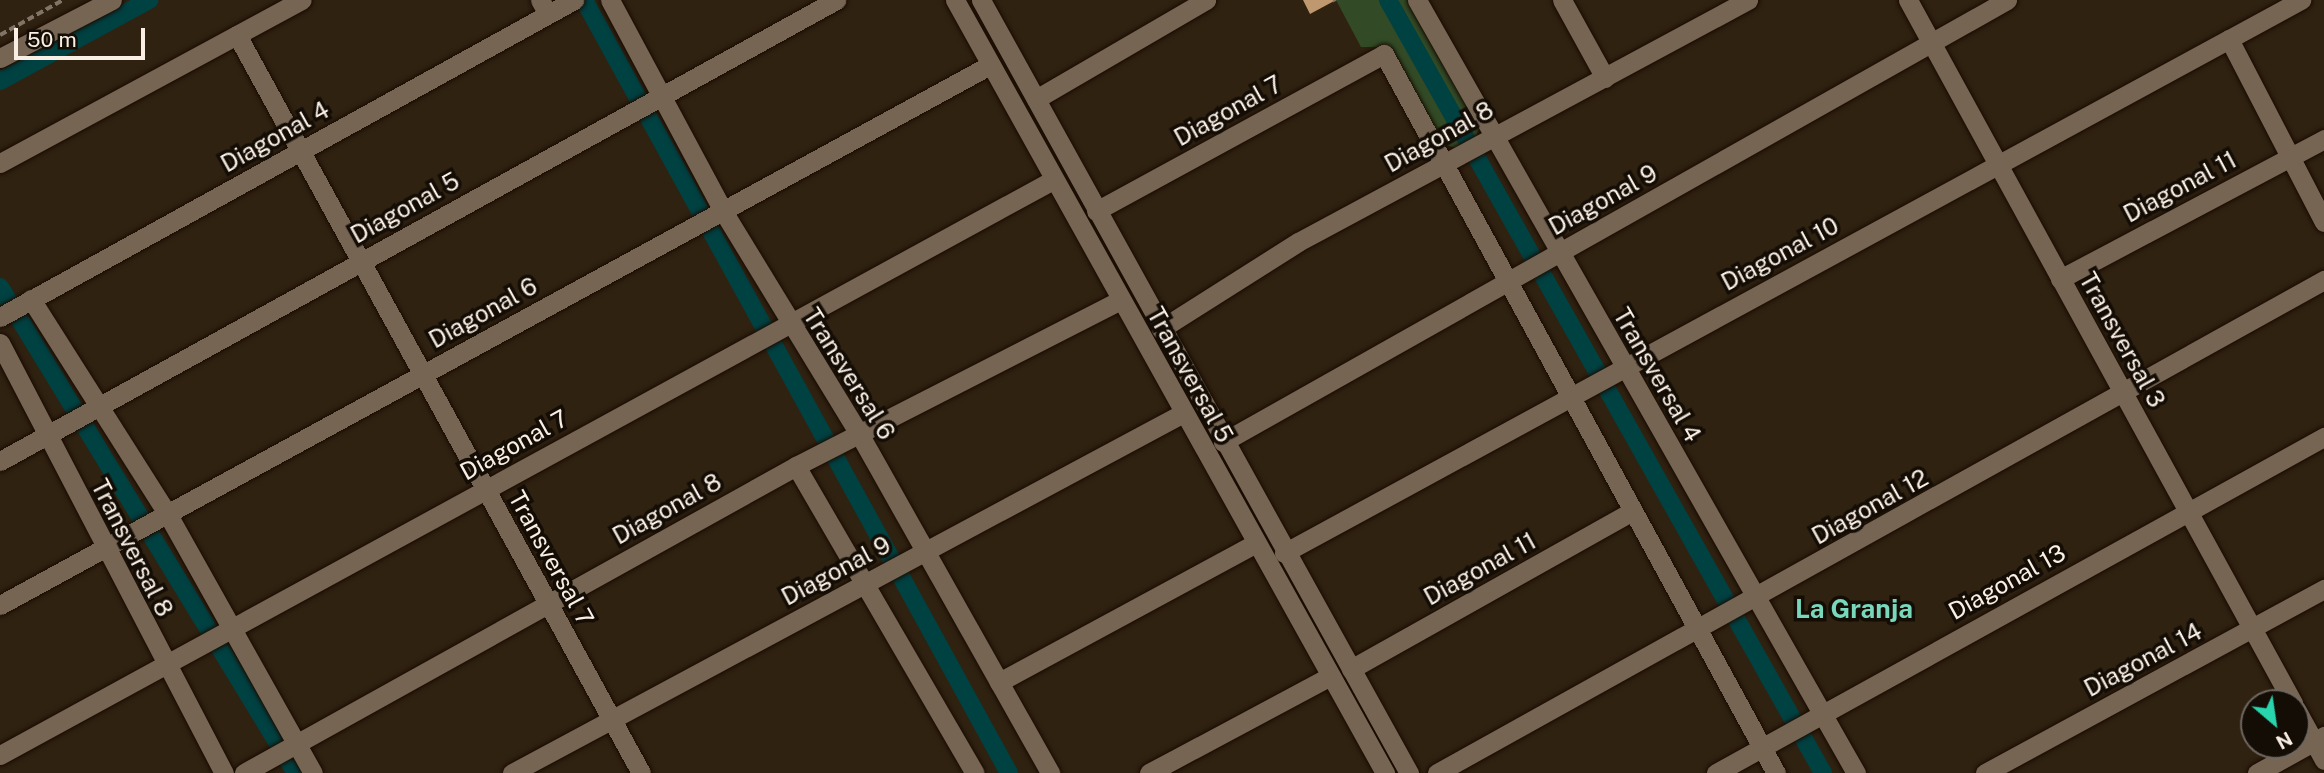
<!DOCTYPE html>
<html>
<head>
<meta charset="utf-8">
<style>
	body { margin:0 }
	#map { position:relative; width:2324px; height:773px; overflow:hidden; background:#302211; font-family:"Public Sans",sans-serif }
	div>[style] { position:absolute }
	[style*='--x'] { left:calc(var(--x)*1px); top:calc(var(--y)*1px); width:calc(var(--w)*1px); rotate:calc(var(--a)*1deg) }
	.green>* { inset:0; background:#324b26 }
	.canal>* { height:18px; margin:-9px; padding:0 9px; transform-origin:9px; border-radius:9px; background:#004142 }
	.building>* { inset:0; background:#bf986f }
	.path>* { height:3.5px; margin-top:-1.75px; transform-origin:0; background:repeating-linear-gradient(90deg,#817466 0 7px,transparent 0 10.5px) }
	.roads { filter:drop-shadow(0 0 2px #180b00) drop-shadow(0 0 2px #180b00) }
	.minor>* { height:19px; margin:-9.5px; padding:0 9.5px; transform-origin:9.5px; border-radius:9.5px; background:#776553 }
	.tertiary>* { height:19px; margin:-9.5px; padding:0 9.5px; transform-origin:9.5px; border-radius:9.5px; background:#776553 }
	span { translate:-50% -50%; white-space:nowrap; text-align:center; line-height:1.15; -webkit-text-stroke:7px #130d06; paint-order:stroke }
	.street-label { font-size:24px; color:#f9efe5 }
	.neighbourhood-label { font-size:26px; color:#79d7bb; font-weight:700 }
	.north { position:absolute; left:2240px; top:689px; width:70px; height:70px; box-sizing:border-box; background:#130d06; border:2px solid #6f675f; border-radius:50%; rotate:151deg; font-size:19px; font-weight:700; line-height:28px; text-align:center; color:#f9efe5 }
	.north::after { content:''; display:block; margin:auto; width:24px; height:32px; background:#28d5ad; clip-path:polygon(50% 0,100% 100%,50% 72%,0 100%) }
	.scale { position:absolute; left:14px; top:28px; width:131px; height:32px; box-sizing:border-box; border:4px solid #f9efe5; border-top:0; padding-left:9px; font-size:21px; line-height:24px; white-space:nowrap; color:#f9efe5; -webkit-text-stroke:5px #130d06; paint-order:stroke }
</style>
</head>
<body>
<div id="map">
	<div class="green">
		<div style="clip-path:polygon(1336px 0,1413px 0,1482px 123px,1475px 138px,1457px 148px,1441px 144px,1383px 47px,1361px 47px)"></div>
	</div>
	<div class="canal">
		<div style="--x:584;--y:0;--w:882;--a:61.2"></div>
		<div style="--x:1388;--y:0;--w:887;--a:60.63"></div>
		<div style="--x:0;--y:81;--w:170;--a:-28.5"></div>
		<div style="--x:0;--y:287;--w:569;--a:58.66"></div>
	</div>
	<div class="building">
		<div style="clip-path:polygon(1303px 0,1336px 0,1310px 14px)"></div>
	</div>
	<div class="path">
		<div style="--x:1334;--y:0;--w:2;--a:63"></div>
		<div style="--x:0;--y:35;--w:72;--a:-29.1"></div>
	</div>
	<div class="roads">
		<div class="minor">
			<div style="--x:540;--y:0;--w:16;--a:60"></div>
			<div style="--x:610;--y:0;--w:239;--a:61.8"></div>
			<div style="--x:723;--y:211;--w:265;--a:58.6"></div>
			<div style="--x:861;--y:437;--w:386;--a:60.6"></div>
			<div style="--x:1417;--y:0;--w:889;--a:60.41"></div>
			<div style="--x:1562;--y:0;--w:89;--a:61.1"></div>
			<div style="--x:1908;--y:0;--w:802;--a:61.29"></div>
			<div style="--x:237;--y:35;--w:841;--a:61.3"></div>
			<div style="--x:2229;--y:39;--w:206;--a:62.6"></div>
			<div style="--x:0;--y:58;--w:126;--a:-27.4"></div>
			<div style="--x:1036;--y:99;--w:197;--a:-30.2"></div>
			<div style="--x:0;--y:163;--w:343;--a:-28.4"></div>
			<div style="--x:1096;--y:211;--w:328;--a:-28.6"></div>
			<div style="--x:1384;--y:54;--w:819;--a:61.4"></div>
			<div style="--x:2060;--y:279;--w:299;--a:-27.9"></div>
			<div style="--x:31;--y:299;--w:254;--a:57.6"></div>
			<div style="--x:167;--y:513;--w:298;--a:60.7"></div>
			<div style="--x:1161;--y:329;--w:162;--a:-32.4"></div>
			<div style="--x:1298;--y:242;--w:511;--a:-28.27"></div>
			<div style="--x:0;--y:343;--w:485;--a:62.5"></div>
			<div style="--x:1223;--y:442;--w:900;--a:-29.41"></div>
			<div style="--x:0;--y:461;--w:955;--a:-28.87"></div>
			<div style="--x:796;--y:466;--w:355;--a:59.8"></div>
			<div style="--x:1284;--y:553;--w:1158;--a:-28.54"></div>
			<div style="--x:0;--y:605;--w:1128;--a:-28.61"></div>
			<div style="--x:1351;--y:669;--w:322;--a:-29.3"></div>
			<div style="--x:999;--y:682;--w:292;--a:-28.4"></div>
			<div style="--x:2296;--y:709;--w:58;--a:61.2"></div>
			<div style="--x:0;--y:755;--w:1200;--a:-28.64"></div>
			<div style="--x:244;--y:773;--w:632;--a:-29.08"></div>
			<div style="--x:796;--y:466;--w:364;--a:-27.1"></div>
			<div style="--x:512;--y:773;--w:761;--a:-28.21"></div>
			<div style="--x:1149;--y:773;--w:206;--a:-28.1"></div>
			<div style="--x:1437;--y:773;--w:1015;--a:-29.07"></div>
			<div style="--x:1716;--y:773;--w:695;--a:-28.93"></div>
			<div style="--x:1985;--y:773;--w:386;--a:-28.5"></div>
			<div style="--x:2257;--y:773;--w:77;--a:-28.9"></div>
		</div>
		<div class="tertiary">
			<div style="--x:955;--y:0;--w:885;--a:60.91"></div>
			<div style="--x:981;--y:0;--w:884;--a:61.03"></div>
			<div style="--x:0;--y:317;--w:656;--a:-28.91"></div>
		</div>
	</div>
	<div class="street-label">
		<span style="left:1228px;top:111px;rotate:-29deg">Diagonal 7</span>
		<span style="left:275px;top:137px;rotate:-29deg">Diagonal 4</span>
		<span style="left:1439px;top:137px;rotate:-29deg">Diagonal 8</span>
		<span style="left:2180px;top:187px;rotate:-28deg">Diagonal 11</span>
		<span style="left:1603px;top:200px;rotate:-29deg">Diagonal 9</span>
		<span style="left:405px;top:208px;rotate:-29deg">Diagonal 5</span>
		<span style="left:1780px;top:254px;rotate:-28deg">Diagonal 10</span>
		<span style="left:483px;top:313px;rotate:-29deg">Diagonal 6</span>
		<span style="left:2122px;top:340px;rotate:61deg">Transversal 3</span>
		<span style="left:849px;top:374px;rotate:58deg">Transversal 6</span>
		<span style="left:1190px;top:375px;rotate:61deg">Transversal 5</span>
		<span style="left:1657px;top:375px;rotate:60deg">Transversal 4</span>
		<span style="left:514px;top:445px;rotate:-29deg">Diagonal 7</span>
		<span style="left:1870px;top:507px;rotate:-29deg">Diagonal 12</span>
		<span style="left:667px;top:509px;rotate:-29deg">Diagonal 8</span>
		<span style="left:132px;top:548px;rotate:63deg">Transversal 8</span>
		<span style="left:551px;top:558px;rotate:61deg">Transversal 7</span>
		<span style="left:1480px;top:569px;rotate:-29deg">Diagonal 11</span>
		<span style="left:836px;top:571px;rotate:-28deg">Diagonal 9</span>
		<span style="left:2007px;top:582px;rotate:-29deg">Diagonal 13</span>
		<span style="left:2143px;top:660px;rotate:-28deg">Diagonal 14</span>
	</div>
	<div class="neighbourhood-label">
		<span style="left:1854px;top:609px">La Granja</span>
	</div>
	<div class="north">N</div>
	<div class="scale">50 m</div>
</div>
</body>
</html>
